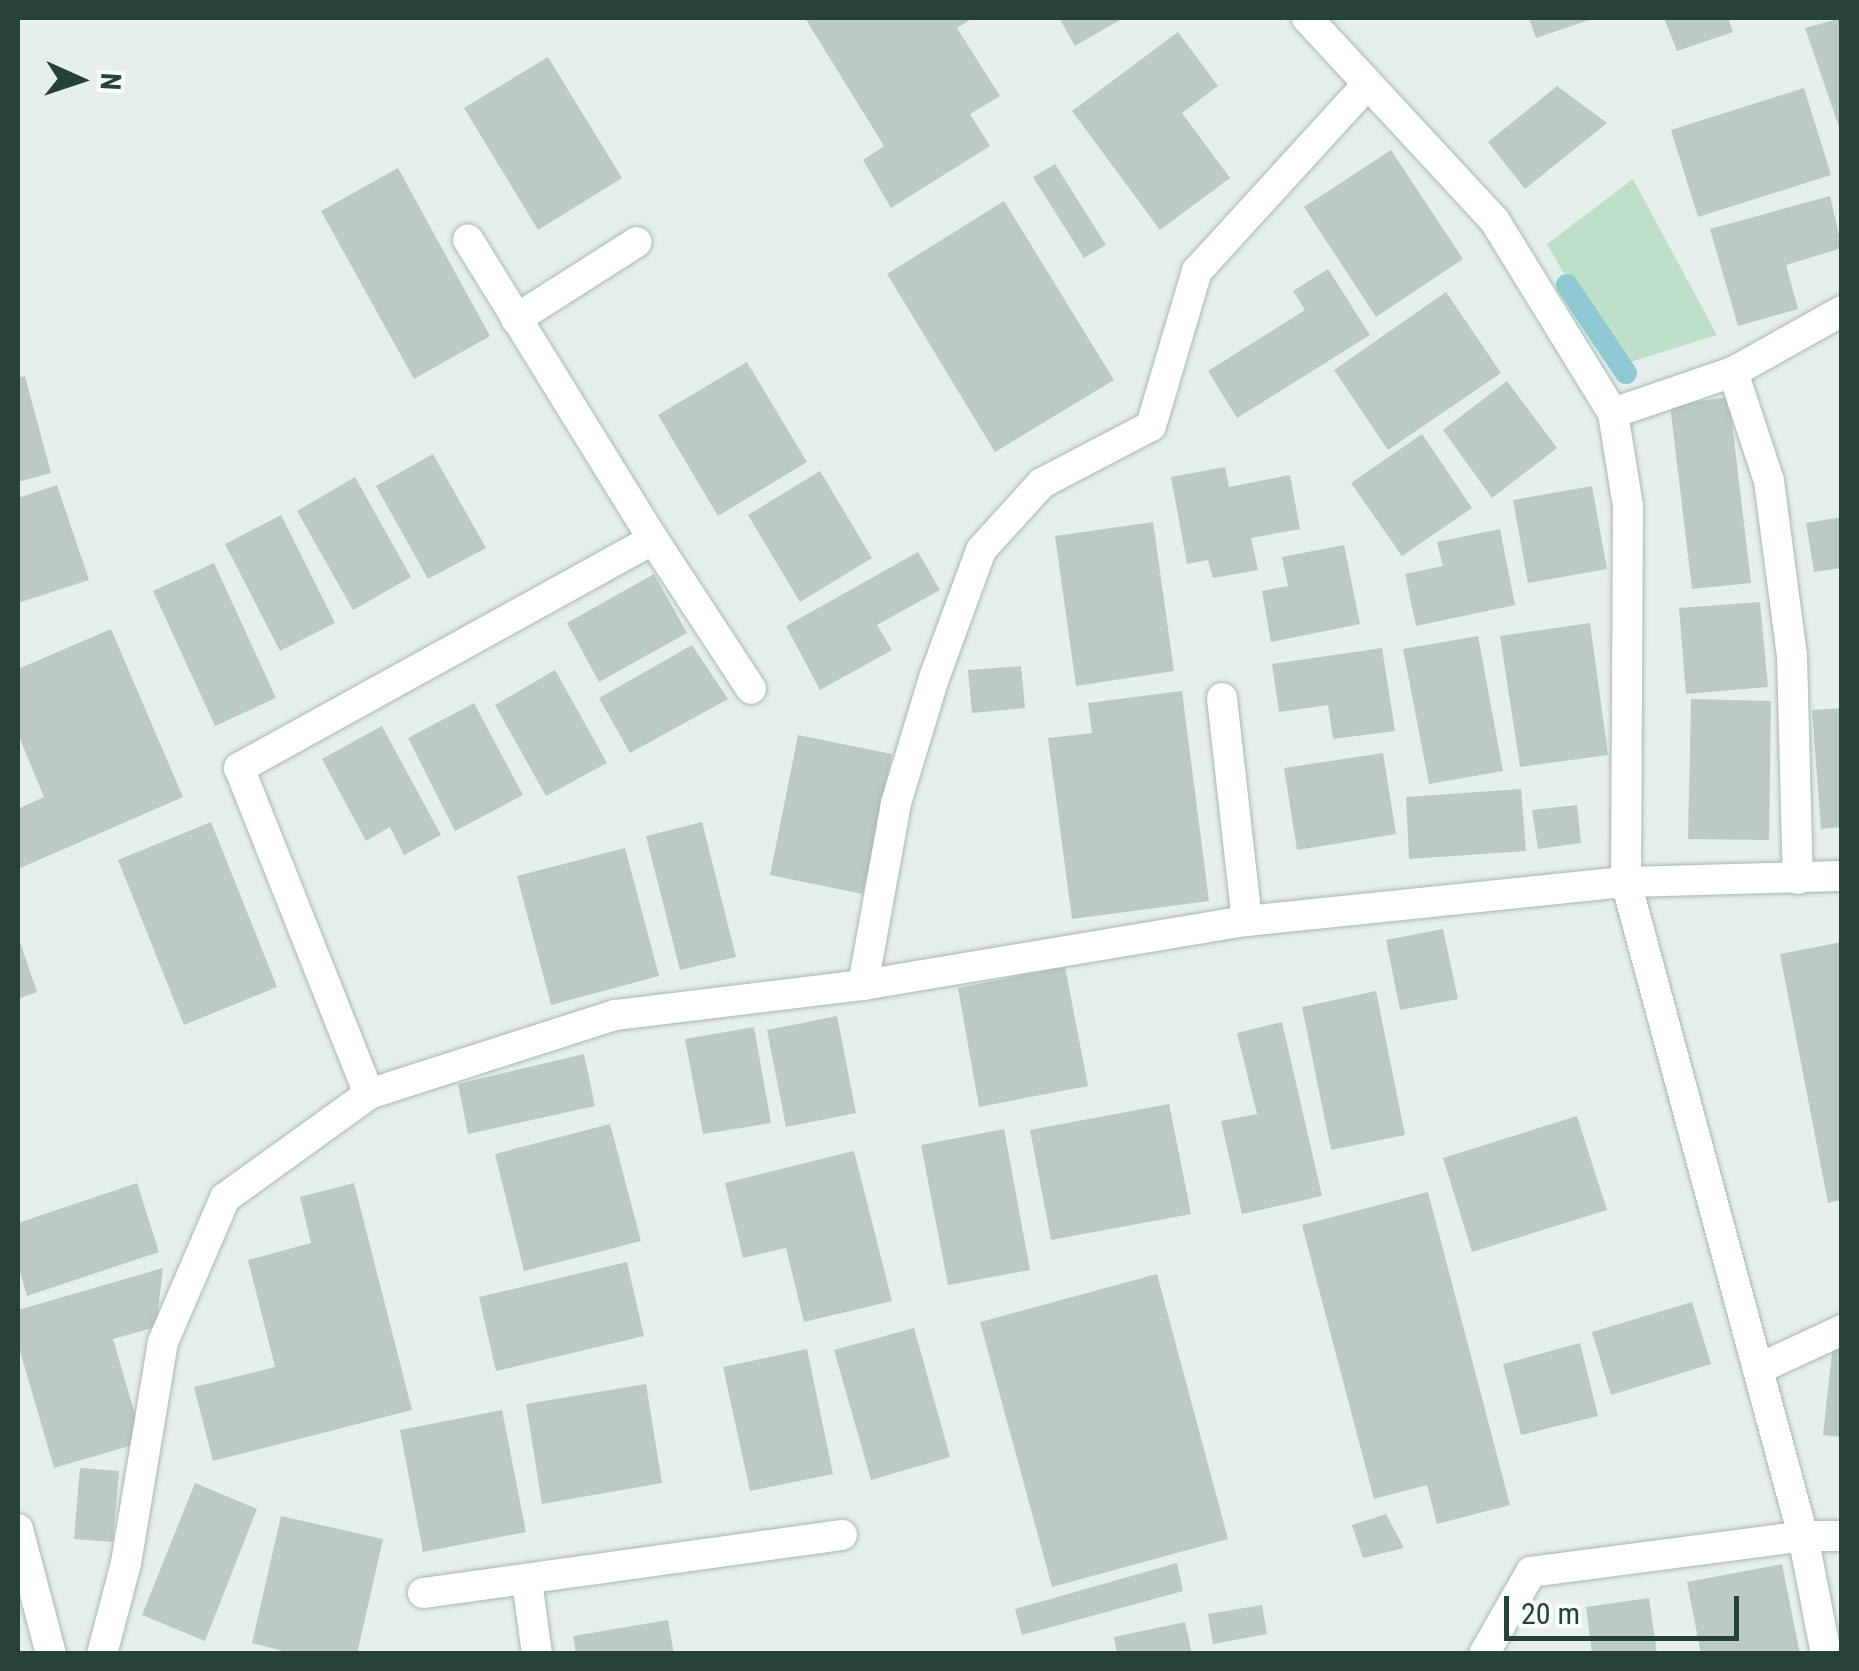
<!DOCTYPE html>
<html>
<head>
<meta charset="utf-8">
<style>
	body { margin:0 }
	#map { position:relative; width:1859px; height:1671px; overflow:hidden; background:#e6efeb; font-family:"Roboto Condensed",sans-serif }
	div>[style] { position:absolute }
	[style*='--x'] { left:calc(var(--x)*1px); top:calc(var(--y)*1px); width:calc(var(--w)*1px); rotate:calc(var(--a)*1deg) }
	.green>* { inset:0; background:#bfe0c8 }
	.stream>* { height:22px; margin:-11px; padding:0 11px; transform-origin:11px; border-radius:11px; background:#8ec9d4 }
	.building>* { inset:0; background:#bbcac4 }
	.roads { filter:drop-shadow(0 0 2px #a8b8b2) drop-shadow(0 0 2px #a8b8b2) }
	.lane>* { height:30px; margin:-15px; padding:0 15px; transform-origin:15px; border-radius:15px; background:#fff }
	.street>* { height:30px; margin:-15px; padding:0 15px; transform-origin:15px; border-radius:15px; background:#fff }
	.secondary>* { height:30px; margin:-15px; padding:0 15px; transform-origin:15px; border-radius:15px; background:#fff }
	span { translate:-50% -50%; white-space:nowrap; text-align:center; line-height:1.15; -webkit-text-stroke:9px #f7fbf9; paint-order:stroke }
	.frame { position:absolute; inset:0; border:20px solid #24423a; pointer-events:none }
	.north { position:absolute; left:30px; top:30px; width:100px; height:100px; -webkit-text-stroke:8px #f7fbf9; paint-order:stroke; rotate:93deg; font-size:28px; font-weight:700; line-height:40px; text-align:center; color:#24423a }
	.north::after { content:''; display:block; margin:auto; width:35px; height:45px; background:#24423a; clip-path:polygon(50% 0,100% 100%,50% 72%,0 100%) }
	.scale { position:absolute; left:1504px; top:1596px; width:235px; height:45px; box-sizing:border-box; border:5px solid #24423a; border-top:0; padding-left:12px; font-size:30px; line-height:35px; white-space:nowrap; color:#24423a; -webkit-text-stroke:8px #f7fbf9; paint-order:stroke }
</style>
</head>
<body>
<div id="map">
	<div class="green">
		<div style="clip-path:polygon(1633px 179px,1717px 335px,1617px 366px,1547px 244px)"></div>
	</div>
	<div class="stream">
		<div style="--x:1567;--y:285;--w:106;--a:56.2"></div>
	</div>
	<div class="building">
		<div style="clip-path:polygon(805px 18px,973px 18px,957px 28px,1000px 96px,970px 114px,990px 146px,891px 208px,863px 160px,884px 146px)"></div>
		<div style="clip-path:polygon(1059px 18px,1123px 18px,1075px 46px)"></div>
		<div style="clip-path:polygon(1529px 18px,1595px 18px,1536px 38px)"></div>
		<div style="clip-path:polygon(1664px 18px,1728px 18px,1733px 32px,1677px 51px)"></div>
		<div style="clip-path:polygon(1842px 18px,1842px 133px,1841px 133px,1805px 28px)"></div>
		<div style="clip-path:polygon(1178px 32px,1218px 86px,1182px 113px,1230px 178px,1160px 230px,1072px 111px)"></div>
		<div style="clip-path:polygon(548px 57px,622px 178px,538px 230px,464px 108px)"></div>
		<div style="clip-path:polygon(1557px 86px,1607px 123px,1525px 189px,1488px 142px)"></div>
		<div style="clip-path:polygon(1804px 88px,1831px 175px,1698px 217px,1671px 130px)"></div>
		<div style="clip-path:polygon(1391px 150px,1463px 259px,1376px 317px,1304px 207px)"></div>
		<div style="clip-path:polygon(1055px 164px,1106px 245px,1084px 258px,1033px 177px)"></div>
		<div style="clip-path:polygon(398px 168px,490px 336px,414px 379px,321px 211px)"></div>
		<div style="clip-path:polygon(1830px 196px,1842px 248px,1786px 265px,1798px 309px,1738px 326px,1710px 229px)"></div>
		<div style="clip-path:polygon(1004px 201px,1114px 380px,995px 452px,887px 274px)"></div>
		<div style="clip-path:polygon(1328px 269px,1370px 335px,1237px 418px,1208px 371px,1305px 310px,1293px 291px)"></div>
		<div style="clip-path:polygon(1446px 292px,1501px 373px,1388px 450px,1334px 370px)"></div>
		<div style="clip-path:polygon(747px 362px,807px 462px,718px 516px,658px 415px)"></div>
		<div style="clip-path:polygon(25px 376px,51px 473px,18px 482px,18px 378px)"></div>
		<div style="clip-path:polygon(1507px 381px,1557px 448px,1492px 498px,1443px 430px)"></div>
		<div style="clip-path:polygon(1729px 397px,1751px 583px,1692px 589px,1670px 405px)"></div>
		<div style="clip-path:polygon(1422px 434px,1472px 508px,1402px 556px,1351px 483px)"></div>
		<div style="clip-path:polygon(433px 454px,486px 548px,428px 579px,376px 486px)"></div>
		<div style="clip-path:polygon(1225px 467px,1229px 487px,1290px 475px,1300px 529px,1251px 538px,1258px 570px,1213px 578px,1208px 560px,1187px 564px,1171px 477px)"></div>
		<div style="clip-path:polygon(820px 471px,872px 558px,800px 602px,748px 515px)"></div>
		<div style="clip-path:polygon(355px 477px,411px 577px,353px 610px,297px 511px)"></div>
		<div style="clip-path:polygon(57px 485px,89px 580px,18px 603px,18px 498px)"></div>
		<div style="clip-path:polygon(1592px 486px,1607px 569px,1528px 583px,1513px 500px)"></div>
		<div style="clip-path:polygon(281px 515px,335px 623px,280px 651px,225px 544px)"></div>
		<div style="clip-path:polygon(1842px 517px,1842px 568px,1814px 572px,1806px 523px)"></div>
		<div style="clip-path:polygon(1153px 522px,1174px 671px,1076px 686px,1055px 536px)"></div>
		<div style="clip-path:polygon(1500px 529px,1515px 605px,1416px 626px,1405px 574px,1443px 566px,1437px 542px)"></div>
		<div style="clip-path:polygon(1344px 545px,1360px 624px,1271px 642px,1262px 591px,1288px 586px,1282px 557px)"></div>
		<div style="clip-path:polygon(918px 552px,940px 590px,877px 625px,892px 650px,820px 690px,786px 626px)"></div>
		<div style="clip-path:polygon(214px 563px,276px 698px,215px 726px,153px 591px)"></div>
		<div style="clip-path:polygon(654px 574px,687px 633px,599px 682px,567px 623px)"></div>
		<div style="clip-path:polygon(1760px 602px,1768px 687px,1686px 694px,1679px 608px)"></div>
		<div style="clip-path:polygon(1590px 623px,1608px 755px,1520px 767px,1500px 636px)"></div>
		<div style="clip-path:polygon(111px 629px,183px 797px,18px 869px,18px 809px,44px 797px,18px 734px,18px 669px)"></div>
		<div style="clip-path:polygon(1478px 636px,1503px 771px,1429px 784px,1403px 649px)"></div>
		<div style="clip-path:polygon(692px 645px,728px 699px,630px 753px,599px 698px)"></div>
		<div style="clip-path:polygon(1382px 648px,1395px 731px,1333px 739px,1328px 705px,1279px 712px,1272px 664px)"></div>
		<div style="clip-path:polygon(1021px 666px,1025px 708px,972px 713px,968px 670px)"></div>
		<div style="clip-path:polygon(555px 670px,607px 763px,546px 796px,495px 705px)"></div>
		<div style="clip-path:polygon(1182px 691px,1209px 901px,1072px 919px,1048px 738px,1092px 733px,1088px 703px)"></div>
		<div style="clip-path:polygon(1691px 699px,1771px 701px,1769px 840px,1688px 839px)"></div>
		<div style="clip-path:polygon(474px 703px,523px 795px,455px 831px,408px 738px)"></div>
		<div style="clip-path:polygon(1842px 708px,1842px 827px,1821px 829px,1812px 710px)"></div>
		<div style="clip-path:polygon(382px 726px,441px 835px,404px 855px,390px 827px,366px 841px,322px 759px)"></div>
		<div style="clip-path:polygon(798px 735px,892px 754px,863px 894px,770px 875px)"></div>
		<div style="clip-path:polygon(1383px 753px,1396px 834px,1297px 850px,1284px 768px)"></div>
		<div style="clip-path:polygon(1521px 789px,1526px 851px,1409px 859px,1406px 797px)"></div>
		<div style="clip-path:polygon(1577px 805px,1581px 843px,1538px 849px,1532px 810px)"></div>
		<div style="clip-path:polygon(211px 822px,277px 987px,184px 1025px,118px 860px)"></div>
		<div style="clip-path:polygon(702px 822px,736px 957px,680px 970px,646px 836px)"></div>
		<div style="clip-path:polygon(625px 848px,659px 976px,551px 1005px,517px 876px)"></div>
		<div style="clip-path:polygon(1443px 929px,1458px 999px,1400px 1010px,1386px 940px)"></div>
		<div style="clip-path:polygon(18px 936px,37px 992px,18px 999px)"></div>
		<div style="clip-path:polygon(1842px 942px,1842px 1200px,1828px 1203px,1780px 954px)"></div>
		<div style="clip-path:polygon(1065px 967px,1088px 1086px,979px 1107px,958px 988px)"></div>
		<div style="clip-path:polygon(1376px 991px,1405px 1135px,1331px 1150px,1302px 1007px)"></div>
		<div style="clip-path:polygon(837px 1016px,856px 1113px,786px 1127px,767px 1030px)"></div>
		<div style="clip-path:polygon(1282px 1022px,1322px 1196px,1242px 1214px,1221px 1121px,1257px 1114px,1237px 1033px)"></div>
		<div style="clip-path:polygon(754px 1027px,771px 1123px,703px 1134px,685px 1039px)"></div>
		<div style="clip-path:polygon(584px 1054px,595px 1106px,468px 1134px,458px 1084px)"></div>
		<div style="clip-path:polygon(1169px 1104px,1191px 1214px,1051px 1240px,1030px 1130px)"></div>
		<div style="clip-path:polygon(1577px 1116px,1607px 1210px,1472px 1252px,1443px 1158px)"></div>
		<div style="clip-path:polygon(610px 1124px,641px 1241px,524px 1271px,495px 1154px)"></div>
		<div style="clip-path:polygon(1004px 1129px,1030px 1270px,948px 1285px,921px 1145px)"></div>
		<div style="clip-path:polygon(854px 1151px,892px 1301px,804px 1322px,786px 1248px,743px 1258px,725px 1183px)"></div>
		<div style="clip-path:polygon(137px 1183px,159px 1252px,27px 1296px,18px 1265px,18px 1223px)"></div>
		<div style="clip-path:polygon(354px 1183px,412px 1410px,213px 1461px,194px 1387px,275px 1367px,248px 1260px,311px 1243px,300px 1197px)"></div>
		<div style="clip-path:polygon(1428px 1192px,1510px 1505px,1437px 1524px,1427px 1485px,1374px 1499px,1302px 1225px)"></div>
		<div style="clip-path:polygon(627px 1262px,644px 1336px,496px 1371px,479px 1297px)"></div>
		<div style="clip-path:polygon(163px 1268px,156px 1327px,113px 1339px,143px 1442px,54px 1468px,18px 1344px,18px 1310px)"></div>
		<div style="clip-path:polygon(1157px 1274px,1228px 1539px,1052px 1587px,980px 1322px)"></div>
		<div style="clip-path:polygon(1692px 1302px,1711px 1364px,1611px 1395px,1592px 1332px)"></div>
		<div style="clip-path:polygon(914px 1328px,950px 1457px,871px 1480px,834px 1350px)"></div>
		<div style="clip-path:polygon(1580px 1343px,1598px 1416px,1521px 1435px,1503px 1364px)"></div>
		<div style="clip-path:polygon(1833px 1343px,1842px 1343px,1842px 1437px,1823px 1435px)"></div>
		<div style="clip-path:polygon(807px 1349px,833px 1474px,750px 1491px,723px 1367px)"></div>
		<div style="clip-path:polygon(646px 1384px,662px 1483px,542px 1504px,526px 1404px)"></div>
		<div style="clip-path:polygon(502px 1410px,526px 1532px,423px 1552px,400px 1430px)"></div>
		<div style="clip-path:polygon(80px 1468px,119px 1471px,113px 1542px,74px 1539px)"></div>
		<div style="clip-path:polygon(195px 1483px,257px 1509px,205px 1641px,142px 1615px)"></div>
		<div style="clip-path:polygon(1386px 1514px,1404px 1548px,1363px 1558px,1352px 1525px)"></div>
		<div style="clip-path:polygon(281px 1516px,383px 1539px,357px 1654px,295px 1654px,252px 1643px)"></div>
		<div style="clip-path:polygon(1177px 1563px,1183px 1591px,1022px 1635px,1015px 1609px)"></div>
		<div style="clip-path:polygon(1782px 1564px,1800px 1654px,1701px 1654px,1687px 1582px)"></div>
		<div style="clip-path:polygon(1649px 1598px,1657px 1654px,1592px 1654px,1586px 1607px)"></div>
		<div style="clip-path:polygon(1262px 1605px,1267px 1634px,1213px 1644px,1208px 1614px)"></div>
		<div style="clip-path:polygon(668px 1620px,674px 1654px,576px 1654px,573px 1636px)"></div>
		<div style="clip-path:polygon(1185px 1622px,1192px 1654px,1117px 1654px,1114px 1637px)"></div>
	</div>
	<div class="roads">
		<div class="lane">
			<div style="--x:1222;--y:698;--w:224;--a:83.6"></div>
			<div style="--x:527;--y:1581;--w:74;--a:82.2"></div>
			<div style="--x:423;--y:1593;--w:423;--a:-7.9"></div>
		</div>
		<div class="street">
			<div style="--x:516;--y:319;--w:143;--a:-32.5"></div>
			<div style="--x:1733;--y:372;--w:115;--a:71.7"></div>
			<div style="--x:1769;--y:481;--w:177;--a:82.5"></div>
			<div style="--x:1792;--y:656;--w:223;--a:88.5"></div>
			<div style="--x:1613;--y:413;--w:127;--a:-18.9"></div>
			<div style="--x:1733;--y:372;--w:125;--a:-29.2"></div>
			<div style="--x:653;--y:539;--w:179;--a:56.8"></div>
			<div style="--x:863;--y:985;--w:185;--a:-79.7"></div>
			<div style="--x:896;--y:803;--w:131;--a:-73.1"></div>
			<div style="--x:934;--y:678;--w:136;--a:-69.8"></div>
			<div style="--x:981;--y:550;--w:91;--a:-47.7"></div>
			<div style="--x:1042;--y:483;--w:123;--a:-27.6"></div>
			<div style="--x:1151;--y:426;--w:162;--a:-73.5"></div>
			<div style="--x:1197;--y:271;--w:253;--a:-47.6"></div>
			<div style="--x:369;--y:1094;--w:351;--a:-111.7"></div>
			<div style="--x:239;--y:768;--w:473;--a:-28.9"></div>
			<div style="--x:653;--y:539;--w:352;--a:-121.7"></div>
			<div style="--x:1758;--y:1369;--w:93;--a:-24.9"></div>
			<div style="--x:102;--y:1654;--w:94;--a:-75.2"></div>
			<div style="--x:126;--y:1563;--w:224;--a:-80.5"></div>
			<div style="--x:163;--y:1342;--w:157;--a:-66.7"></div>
			<div style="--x:225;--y:1198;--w:178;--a:-35.8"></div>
			<div style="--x:369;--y:1094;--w:258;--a:-17.8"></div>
			<div style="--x:615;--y:1015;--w:250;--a:-6.9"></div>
			<div style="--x:863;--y:985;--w:389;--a:-9.5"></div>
			<div style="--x:1247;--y:921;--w:381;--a:-5.9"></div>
			<div style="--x:1626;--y:882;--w:376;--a:-89.7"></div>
			<div style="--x:1628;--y:506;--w:94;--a:-99.2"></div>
			<div style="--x:1613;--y:413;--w:225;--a:-121.6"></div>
			<div style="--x:1495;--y:221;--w:277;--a:-132.8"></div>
			<div style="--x:1484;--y:1654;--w:95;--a:-60.2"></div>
			<div style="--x:1531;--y:1572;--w:274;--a:-7.5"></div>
			<div style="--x:1803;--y:1536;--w:678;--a:-105.14"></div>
			<div style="--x:1626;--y:882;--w:216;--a:-1.6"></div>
			<div style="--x:1826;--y:1654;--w:120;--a:-101"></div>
			<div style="--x:1803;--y:1536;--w:39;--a:0"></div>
		</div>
		<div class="secondary">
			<div style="--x:18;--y:1529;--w:129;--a:75.2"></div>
		</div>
	</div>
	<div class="frame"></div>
	<div class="north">N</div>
	<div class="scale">20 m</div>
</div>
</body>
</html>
